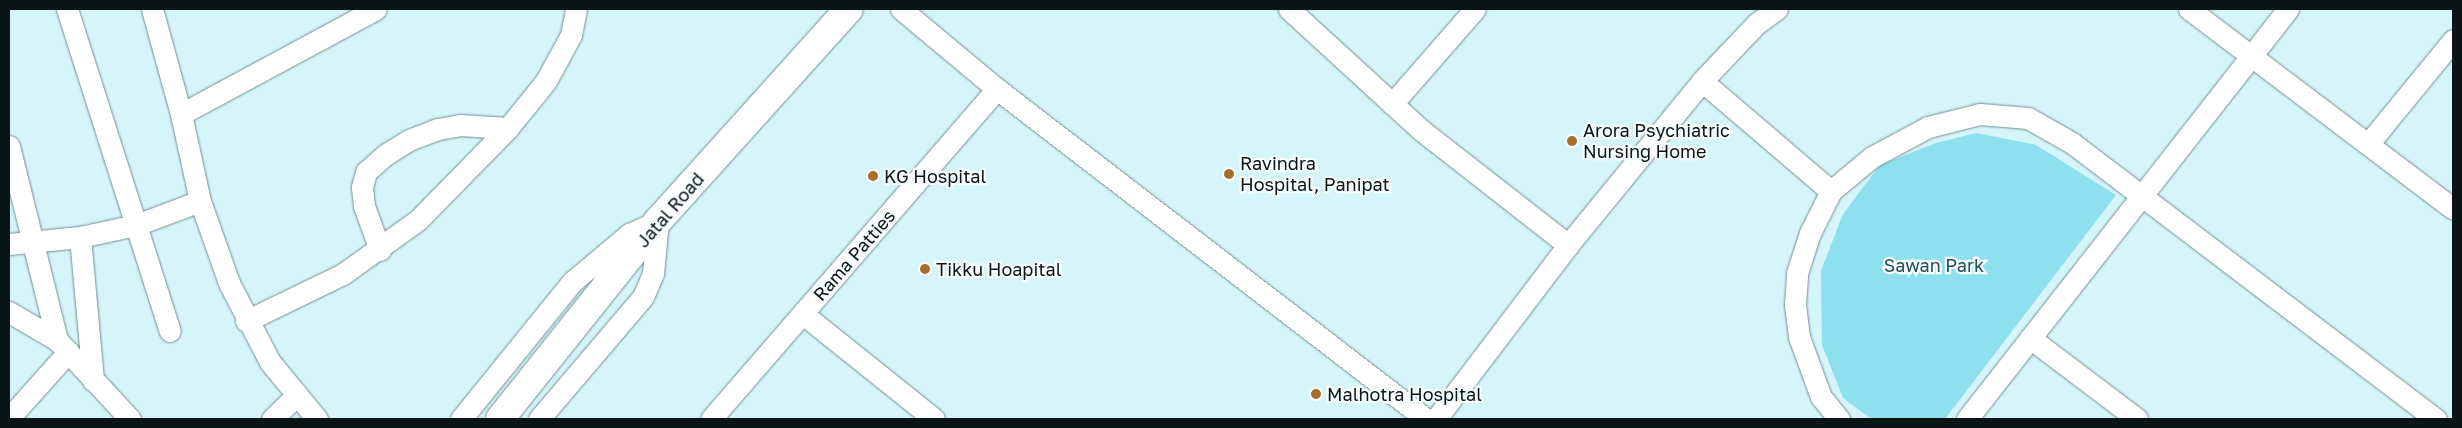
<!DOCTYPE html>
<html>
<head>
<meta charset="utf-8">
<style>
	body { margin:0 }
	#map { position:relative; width:2462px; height:428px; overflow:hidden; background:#d6f5fa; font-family:"Golos Text",sans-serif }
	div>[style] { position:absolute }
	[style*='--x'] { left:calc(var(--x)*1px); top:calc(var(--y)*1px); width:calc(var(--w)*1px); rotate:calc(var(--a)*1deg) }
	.green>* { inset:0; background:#8ee0ee }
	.roads { filter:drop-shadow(0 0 1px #728f94) drop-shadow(0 0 1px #728f94) }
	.minor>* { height:21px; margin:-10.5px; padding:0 10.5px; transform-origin:10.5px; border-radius:10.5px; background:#fff }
	.major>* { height:28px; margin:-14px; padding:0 14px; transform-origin:14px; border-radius:14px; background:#fff }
	.dots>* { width:14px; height:14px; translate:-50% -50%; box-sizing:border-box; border:2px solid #f7fdfe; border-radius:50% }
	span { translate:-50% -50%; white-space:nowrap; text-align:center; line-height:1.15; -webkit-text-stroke:4.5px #f7fdfe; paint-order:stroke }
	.poi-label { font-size:18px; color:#0a1516 }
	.left { translate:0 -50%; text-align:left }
	.street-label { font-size:18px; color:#0a1516 }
	.park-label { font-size:18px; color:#205057 }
	.frame { position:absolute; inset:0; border:10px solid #0a1516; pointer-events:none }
</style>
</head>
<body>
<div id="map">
	<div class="green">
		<div style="clip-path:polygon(1976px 133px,2036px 145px,2116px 195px,1945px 419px,1871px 419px,1843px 398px,1822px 345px,1821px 271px,1843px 214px,1880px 165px,1936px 143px)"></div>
	</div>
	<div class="roads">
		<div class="minor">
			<div style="--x:67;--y:9;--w:338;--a:72.3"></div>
			<div style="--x:152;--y:9;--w:109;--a:74.6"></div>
			<div style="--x:181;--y:114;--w:89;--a:77.7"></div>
			<div style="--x:200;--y:201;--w:87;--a:70.5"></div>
			<div style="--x:229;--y:283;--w:89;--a:62.6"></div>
			<div style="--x:270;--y:362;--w:74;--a:50.5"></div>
			<div style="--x:901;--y:9;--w:125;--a:39.8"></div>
			<div style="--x:997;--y:89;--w:541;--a:37.57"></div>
			<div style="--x:1289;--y:9;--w:179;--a:42.5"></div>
			<div style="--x:1421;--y:130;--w:187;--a:38"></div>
			<div style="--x:2189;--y:9;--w:331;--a:37.1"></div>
			<div style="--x:1702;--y:81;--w:170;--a:40.5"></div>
			<div style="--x:1392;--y:104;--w:126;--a:-48.9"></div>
			<div style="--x:181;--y:114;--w:221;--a:-28.3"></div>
			<div style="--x:2368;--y:144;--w:134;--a:-50.7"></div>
			<div style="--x:9;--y:146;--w:200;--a:76.1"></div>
			<div style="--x:80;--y:237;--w:144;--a:84.8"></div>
			<div style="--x:9;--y:244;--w:71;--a:-5.6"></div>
			<div style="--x:80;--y:237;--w:57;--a:-12.1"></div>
			<div style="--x:136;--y:225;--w:68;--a:-20.6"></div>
			<div style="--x:380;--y:250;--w:47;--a:-110"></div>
			<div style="--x:364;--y:206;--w:19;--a:-96"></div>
			<div style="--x:362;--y:187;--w:16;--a:-75"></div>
			<div style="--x:366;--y:172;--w:25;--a:-42"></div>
			<div style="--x:385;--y:155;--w:28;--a:-32"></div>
			<div style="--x:409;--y:140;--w:31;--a:-21"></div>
			<div style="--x:438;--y:129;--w:22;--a:-10"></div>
			<div style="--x:460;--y:125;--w:48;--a:3.6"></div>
			<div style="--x:9;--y:312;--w:56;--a:30.3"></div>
			<div style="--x:57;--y:340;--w:108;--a:47.3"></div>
			<div style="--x:803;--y:314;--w:168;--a:38.7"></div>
			<div style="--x:246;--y:321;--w:108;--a:-25.9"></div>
			<div style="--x:343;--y:274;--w:92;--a:-35.8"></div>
			<div style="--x:418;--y:220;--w:129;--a:-45.6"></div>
			<div style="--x:508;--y:128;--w:60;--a:-51"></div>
			<div style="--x:546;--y:81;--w:52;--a:-61.5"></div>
			<div style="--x:571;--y:35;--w:26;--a:-79"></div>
			<div style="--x:2030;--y:338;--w:134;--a:37.1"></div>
			<div style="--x:9;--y:418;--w:89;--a:-48.2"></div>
			<div style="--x:272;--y:419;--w:33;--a:-44"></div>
			<div style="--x:461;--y:419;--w:176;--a:-51"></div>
			<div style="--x:572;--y:282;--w:75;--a:-40.1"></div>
			<div style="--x:629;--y:234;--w:32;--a:-24"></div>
			<div style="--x:539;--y:419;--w:160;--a:-49.6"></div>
			<div style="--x:643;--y:297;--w:26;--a:-67"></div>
			<div style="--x:653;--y:273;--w:52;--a:-84.5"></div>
			<div style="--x:711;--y:419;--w:437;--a:-49.1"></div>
			<div style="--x:1436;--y:419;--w:218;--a:-52.8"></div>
			<div style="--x:1568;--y:245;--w:212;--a:-50.7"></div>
			<div style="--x:1702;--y:81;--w:79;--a:-46.5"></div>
			<div style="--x:1756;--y:24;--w:26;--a:-36"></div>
			<div style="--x:1839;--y:419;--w:28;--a:-129"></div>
			<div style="--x:1821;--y:397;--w:64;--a:-110.1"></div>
			<div style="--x:1799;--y:337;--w:32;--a:-97"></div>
			<div style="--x:1795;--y:305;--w:32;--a:-86"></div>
			<div style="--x:1797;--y:273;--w:42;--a:-72"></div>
			<div style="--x:1810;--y:233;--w:47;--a:-63.4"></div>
			<div style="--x:1831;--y:191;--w:53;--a:-39.7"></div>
			<div style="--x:1872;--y:157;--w:64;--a:-28.2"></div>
			<div style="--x:1928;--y:127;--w:54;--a:-14"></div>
			<div style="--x:1980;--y:114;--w:48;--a:4.8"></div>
			<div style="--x:2028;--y:118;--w:51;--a:29.6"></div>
			<div style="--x:2072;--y:143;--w:457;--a:37.2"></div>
			<div style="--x:1967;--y:419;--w:521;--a:-51.94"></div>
		</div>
		<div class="major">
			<div style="--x:500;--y:419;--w:253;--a:-51.4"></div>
			<div style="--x:658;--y:221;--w:285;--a:-48"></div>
		</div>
	</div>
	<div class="dots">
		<div style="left:1572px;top:141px;background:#a66e2b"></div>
		<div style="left:1229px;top:174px;background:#a66e2b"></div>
		<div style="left:873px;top:176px;background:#a66e2b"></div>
		<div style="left:925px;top:269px;background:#a66e2b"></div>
		<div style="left:1316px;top:394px;background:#a66e2b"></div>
	</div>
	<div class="poi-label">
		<span class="left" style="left:1583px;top:141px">Arora Psychiatric<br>Nursing Home</span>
		<span class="left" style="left:1240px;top:174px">Ravindra<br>Hospital, Panipat</span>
		<span class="left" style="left:884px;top:176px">KG Hospital</span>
		<span class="left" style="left:936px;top:269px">Tikku Hoapital</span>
		<span class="left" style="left:1327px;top:394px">Malhotra Hospital</span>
	</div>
	<div class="street-label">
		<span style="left:670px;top:210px;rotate:-49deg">Jatal Road</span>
		<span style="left:854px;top:255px;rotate:-49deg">Rama Patties</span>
	</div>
	<div class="park-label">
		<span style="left:1934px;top:265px">Sawan Park</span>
	</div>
	<div class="frame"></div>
</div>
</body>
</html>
